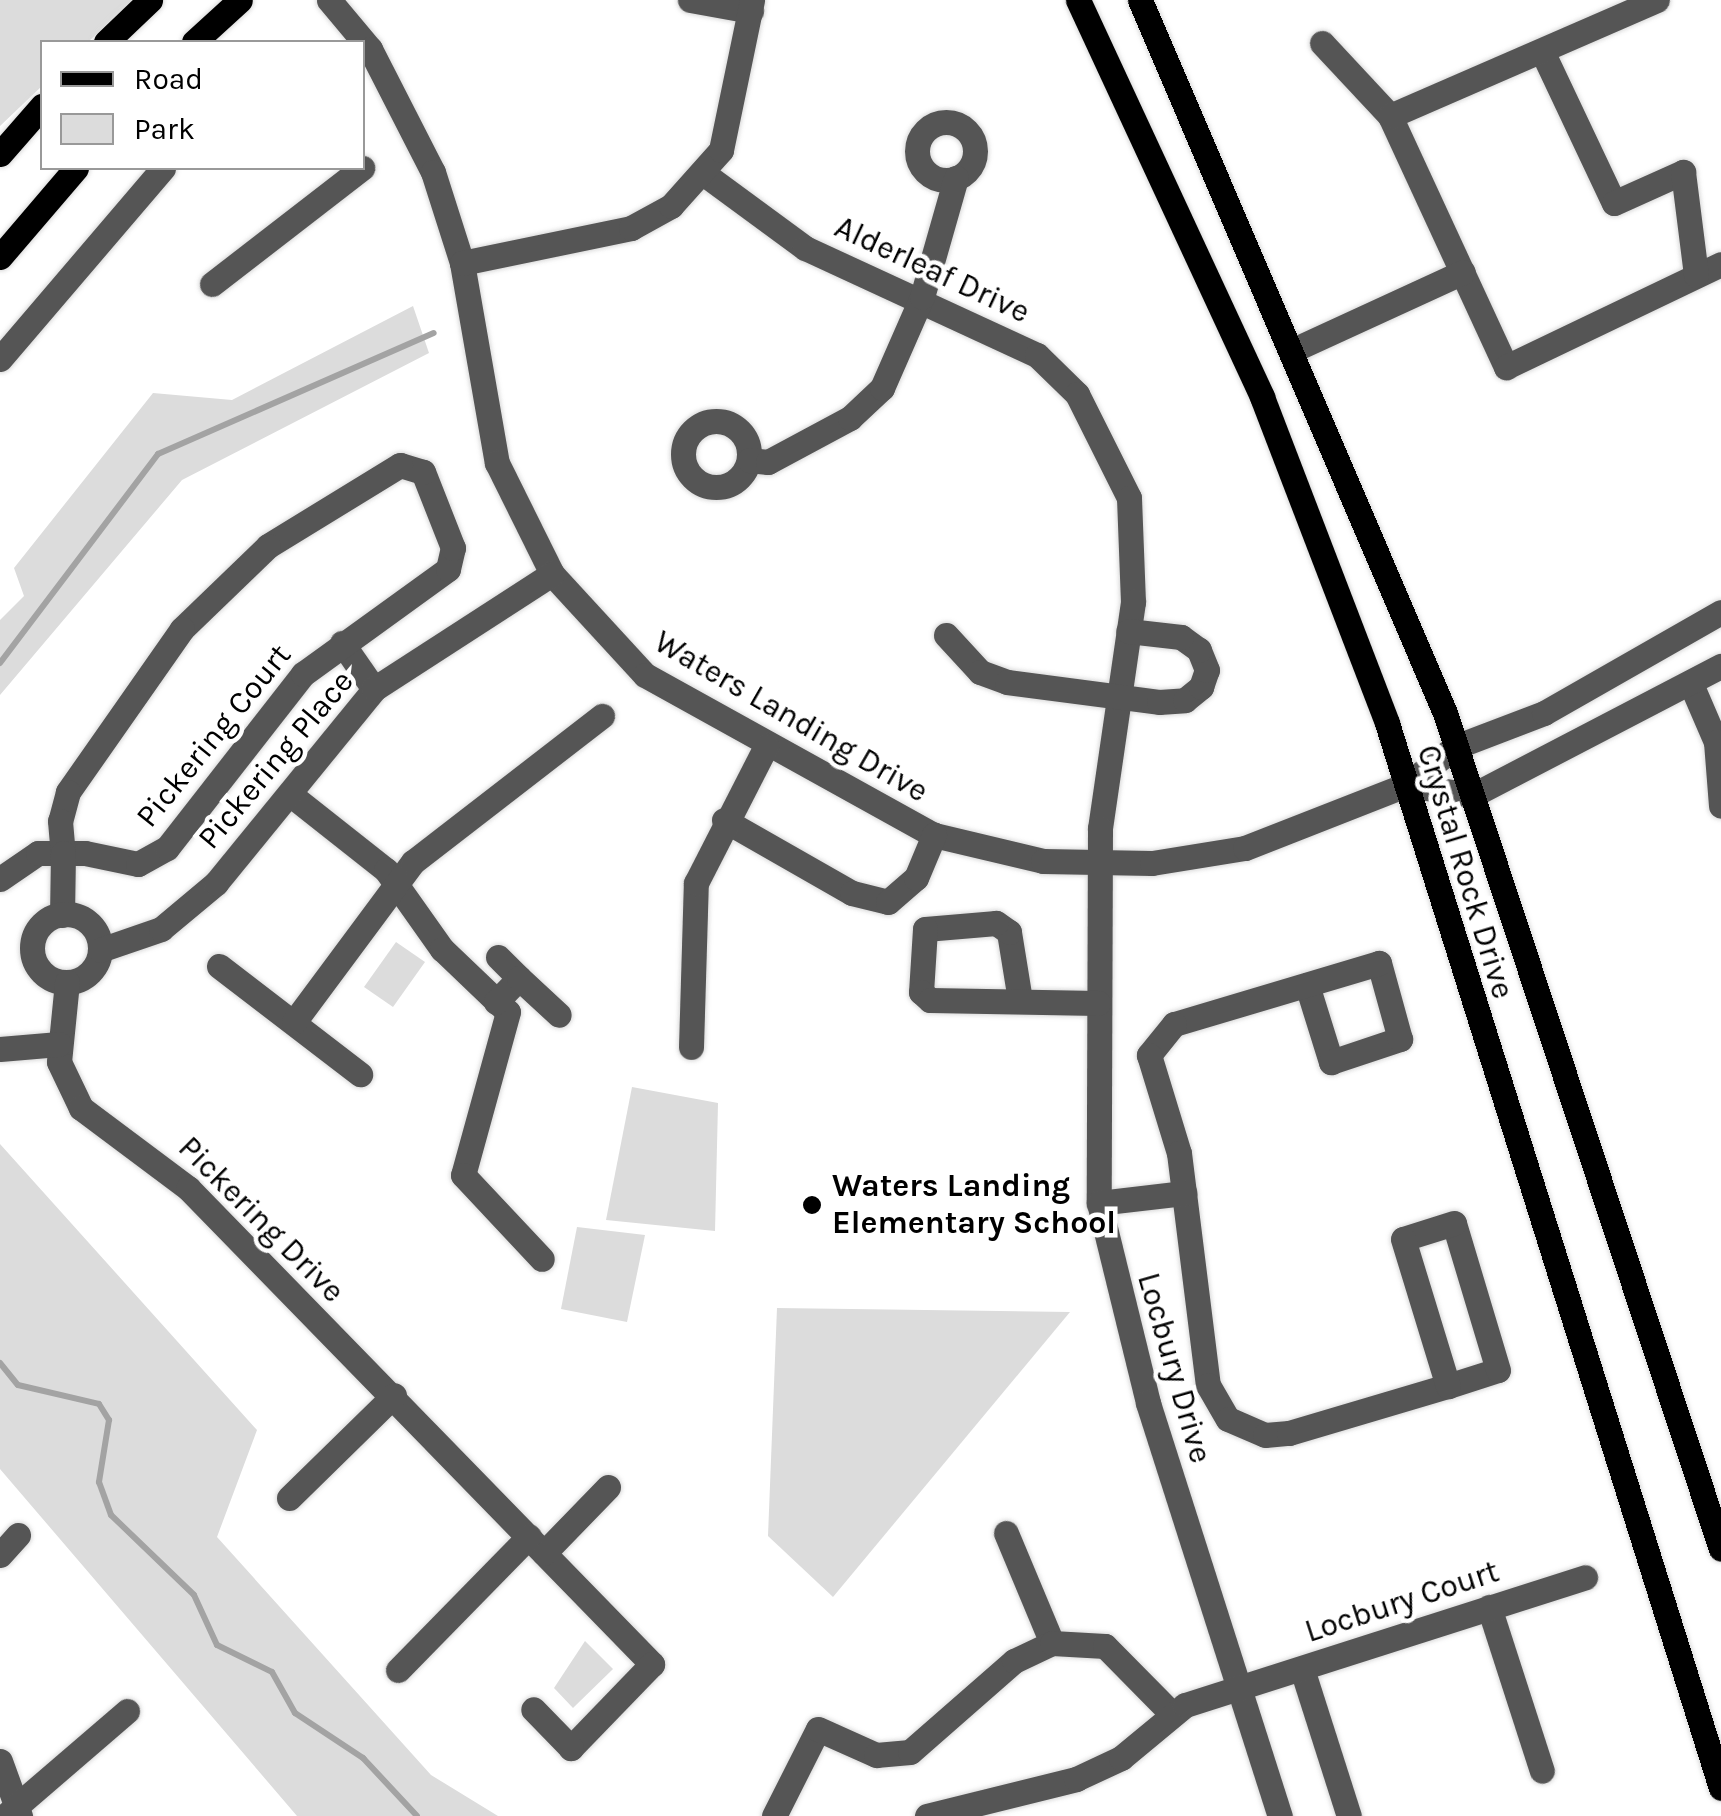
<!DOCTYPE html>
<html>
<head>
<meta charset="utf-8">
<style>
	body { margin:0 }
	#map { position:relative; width:1721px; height:1816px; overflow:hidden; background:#fff; font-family:Karla,sans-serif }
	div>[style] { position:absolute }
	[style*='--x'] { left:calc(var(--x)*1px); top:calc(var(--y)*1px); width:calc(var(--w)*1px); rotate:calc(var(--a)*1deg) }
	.green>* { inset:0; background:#dcdcdc }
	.stream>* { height:6px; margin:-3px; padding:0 3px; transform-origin:3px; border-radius:3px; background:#a3a3a3 }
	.roads { filter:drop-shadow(0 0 2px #dbdbdb) drop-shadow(0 0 2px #dbdbdb) }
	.minor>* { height:25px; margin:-12.5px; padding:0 12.5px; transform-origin:12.5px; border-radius:12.5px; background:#555 }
	.minor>.ring { margin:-12.5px; padding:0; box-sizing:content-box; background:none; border:25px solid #555; border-radius:50% }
	.major>* { height:25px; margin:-12.5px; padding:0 12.5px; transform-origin:12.5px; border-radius:12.5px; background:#000 }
	.dots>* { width:28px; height:28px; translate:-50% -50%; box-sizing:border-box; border:5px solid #fff; border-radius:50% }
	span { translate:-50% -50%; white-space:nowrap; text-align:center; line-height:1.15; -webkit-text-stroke:9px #fff; paint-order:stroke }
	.street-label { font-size:32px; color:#000 }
	.poi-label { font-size:32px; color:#000; font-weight:700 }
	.left { translate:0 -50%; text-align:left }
	.legend { position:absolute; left:40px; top:40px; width:325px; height:130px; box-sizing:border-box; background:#fff; border:2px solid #999; margin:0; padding:12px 18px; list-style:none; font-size:30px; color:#000 }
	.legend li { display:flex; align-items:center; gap:20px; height:50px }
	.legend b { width:50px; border:2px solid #999 }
</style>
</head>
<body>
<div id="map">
	<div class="green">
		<div style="clip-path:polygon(0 0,133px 0,88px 42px,42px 42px,42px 86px,0 126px)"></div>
		<div style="clip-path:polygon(413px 306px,429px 353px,182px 480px,0 695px,0 620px,24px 596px,14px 568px,153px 393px,232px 400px)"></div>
		<div style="clip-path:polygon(396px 942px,425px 962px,393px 1007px,364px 987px)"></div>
		<div style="clip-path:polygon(632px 1087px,718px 1103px,715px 1231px,606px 1220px)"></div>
		<div style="clip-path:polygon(0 1144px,257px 1430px,217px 1537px,431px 1775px,498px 1816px,297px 1816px,0 1469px)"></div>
		<div style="clip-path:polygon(577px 1227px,645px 1235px,627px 1322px,561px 1309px)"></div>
		<div style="clip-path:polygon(777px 1308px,1070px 1312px,833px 1597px,768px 1536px)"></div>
		<div style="clip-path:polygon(585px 1641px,613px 1669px,573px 1708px,554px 1688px)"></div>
	</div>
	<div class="stream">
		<div style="--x:0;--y:663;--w:262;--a:-52.9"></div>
		<div style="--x:158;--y:454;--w:301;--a:-23.7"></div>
		<div style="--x:0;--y:1363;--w:28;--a:51"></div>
		<div style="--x:18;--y:1385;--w:83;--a:13.2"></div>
		<div style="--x:99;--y:1404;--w:19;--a:58"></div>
		<div style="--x:109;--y:1420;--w:63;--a:99.2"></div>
		<div style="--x:99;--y:1482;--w:35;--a:70"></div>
		<div style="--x:111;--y:1515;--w:115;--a:43.9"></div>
		<div style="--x:194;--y:1595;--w:55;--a:65.3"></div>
		<div style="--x:217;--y:1645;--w:61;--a:26.1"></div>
		<div style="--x:272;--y:1672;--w:47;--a:60.7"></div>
		<div style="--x:295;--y:1713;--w:82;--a:33.5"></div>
		<div style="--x:363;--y:1758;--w:79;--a:47"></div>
	</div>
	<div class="roads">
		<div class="minor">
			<div style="--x:329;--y:0;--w:64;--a:50.1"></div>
			<div style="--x:370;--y:49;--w:138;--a:62.9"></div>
			<div style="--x:433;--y:172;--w:96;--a:72.3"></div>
			<div style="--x:462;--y:263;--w:203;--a:80.1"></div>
			<div style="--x:497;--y:463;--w:124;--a:63.6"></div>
			<div style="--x:552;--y:574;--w:137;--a:47.4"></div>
			<div style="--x:645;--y:675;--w:330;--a:29"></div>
			<div style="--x:934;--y:835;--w:112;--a:13.4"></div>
			<div style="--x:1043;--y:861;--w:109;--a:1.1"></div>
			<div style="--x:1152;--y:863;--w:94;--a:-9.2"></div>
			<div style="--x:1245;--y:848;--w:173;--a:-21.4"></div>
			<div style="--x:1406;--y:785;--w:62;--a:-37.8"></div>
			<div style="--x:1455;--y:747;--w:95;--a:-20.9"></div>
			<div style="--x:1544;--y:713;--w:204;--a:-29.7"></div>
			<div style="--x:690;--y:0;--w:62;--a:10.2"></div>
			<div style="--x:1322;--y:43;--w:100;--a:47"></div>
			<div style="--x:1390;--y:116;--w:277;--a:65.2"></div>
			<div style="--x:1506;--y:367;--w:238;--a:-25.6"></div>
			<div style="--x:1542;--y:51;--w:168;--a:64.7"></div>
			<div style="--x:1614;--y:203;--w:76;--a:-24.2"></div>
			<div style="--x:1683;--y:172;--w:104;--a:82.8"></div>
			<div style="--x:1390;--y:116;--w:291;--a:-23.5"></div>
			<div class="ring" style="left:917px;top:122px;width:33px;height:33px"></div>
			<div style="--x:703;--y:173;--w:127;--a:36.3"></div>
			<div style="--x:805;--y:248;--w:255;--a:24.8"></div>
			<div style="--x:1037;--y:355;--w:56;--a:44.3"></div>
			<div style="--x:1077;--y:394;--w:116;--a:63.4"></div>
			<div style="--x:1129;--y:498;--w:104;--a:87.8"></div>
			<div style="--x:1133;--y:602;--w:228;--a:98.3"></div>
			<div style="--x:1100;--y:828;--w:375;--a:90.2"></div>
			<div style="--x:1099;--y:1203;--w:206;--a:76.2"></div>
			<div style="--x:1148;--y:1403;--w:434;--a:72.3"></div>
			<div style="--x:462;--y:263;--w:173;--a:-11.7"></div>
			<div style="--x:631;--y:228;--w:46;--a:-28.8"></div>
			<div style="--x:671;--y:206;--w:75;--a:-48.2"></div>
			<div style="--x:721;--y:150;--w:153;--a:-78.3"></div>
			<div style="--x:212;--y:284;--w:190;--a:-37.7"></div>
			<div style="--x:1291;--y:351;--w:189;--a:-24.7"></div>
			<div style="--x:0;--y:359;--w:251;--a:-49.5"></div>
			<div class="ring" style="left:683px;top:421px;width:41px;height:41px"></div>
			<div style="--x:749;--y:460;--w:19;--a:6"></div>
			<div style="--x:768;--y:462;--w:93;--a:-28.2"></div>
			<div style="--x:850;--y:418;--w:44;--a:-43.2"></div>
			<div style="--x:882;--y:388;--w:99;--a:-66.3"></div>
			<div style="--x:922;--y:297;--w:124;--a:-74.1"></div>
			<div style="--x:946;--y:635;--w:50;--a:47.4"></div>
			<div style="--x:980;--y:672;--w:29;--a:20"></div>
			<div style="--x:1007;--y:682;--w:153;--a:7.5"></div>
			<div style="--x:1159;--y:702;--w:26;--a:-4"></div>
			<div style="--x:1185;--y:700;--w:21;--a:-39"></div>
			<div style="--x:1201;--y:687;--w:18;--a:-71"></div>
			<div style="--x:1207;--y:670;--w:22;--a:-112"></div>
			<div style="--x:1199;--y:650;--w:22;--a:-144"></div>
			<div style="--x:1181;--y:637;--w:53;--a:-173.5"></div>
			<div style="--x:342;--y:643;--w:56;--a:55.2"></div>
			<div style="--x:1691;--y:684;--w:63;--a:66.7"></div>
			<div style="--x:1716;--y:742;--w:64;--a:85.5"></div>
			<div style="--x:1406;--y:785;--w:68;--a:8.5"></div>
			<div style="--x:1473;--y:795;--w:280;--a:-27.5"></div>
			<div style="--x:291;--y:795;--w:121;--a:38.3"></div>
			<div style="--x:386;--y:870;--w:97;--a:54.7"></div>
			<div style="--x:442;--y:949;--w:91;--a:43.7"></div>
			<div style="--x:508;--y:1012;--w:169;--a:105.4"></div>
			<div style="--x:463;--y:1175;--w:115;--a:46.8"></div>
			<div style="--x:724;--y:820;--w:147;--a:29.7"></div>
			<div style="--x:852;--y:893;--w:37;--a:14"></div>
			<div style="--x:888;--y:902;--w:37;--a:-41"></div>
			<div style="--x:916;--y:878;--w:47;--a:-67.3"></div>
			<div style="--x:0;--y:879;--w:46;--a:-34.4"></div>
			<div style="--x:38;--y:853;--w:47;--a:0"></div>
			<div style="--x:85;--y:853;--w:54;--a:11.7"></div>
			<div style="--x:138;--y:864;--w:33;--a:-29"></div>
			<div style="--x:167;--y:848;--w:221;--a:-52"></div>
			<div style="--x:303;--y:674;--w:179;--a:-35.9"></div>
			<div style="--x:448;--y:569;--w:22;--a:-77"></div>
			<div style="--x:453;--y:548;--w:82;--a:-111.5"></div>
			<div style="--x:423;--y:472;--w:24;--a:-163"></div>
			<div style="--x:400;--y:465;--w:155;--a:148.5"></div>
			<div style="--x:268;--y:546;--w:120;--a:136"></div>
			<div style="--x:182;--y:629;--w:199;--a:125"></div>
			<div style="--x:68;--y:792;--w:30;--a:105"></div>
			<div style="--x:60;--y:821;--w:32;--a:85"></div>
			<div style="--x:63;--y:853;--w:62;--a:90.9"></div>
			<div class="ring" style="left:32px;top:914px;width:43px;height:43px"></div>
			<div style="--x:100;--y:950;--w:65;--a:-19"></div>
			<div style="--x:161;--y:929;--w:72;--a:-39.9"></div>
			<div style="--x:216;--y:883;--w:250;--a:-50.8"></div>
			<div style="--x:374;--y:689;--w:212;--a:-32.9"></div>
			<div style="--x:498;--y:957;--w:30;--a:45"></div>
			<div style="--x:219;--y:966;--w:178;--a:37.5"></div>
			<div style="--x:67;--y:982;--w:80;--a:95.7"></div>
			<div style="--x:59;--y:1062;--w:51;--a:64.4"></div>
			<div style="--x:81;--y:1108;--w:134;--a:36.8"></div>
			<div style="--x:188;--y:1188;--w:665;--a:45.73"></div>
			<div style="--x:652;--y:1664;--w:117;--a:134"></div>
			<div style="--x:571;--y:1748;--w:54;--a:-134.3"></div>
			<div style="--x:1307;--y:985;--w:81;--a:72.7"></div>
			<div style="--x:1331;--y:1062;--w:73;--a:-18.4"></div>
			<div style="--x:1400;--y:1039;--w:79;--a:-105.4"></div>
			<div style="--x:1379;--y:963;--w:214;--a:163.4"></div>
			<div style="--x:1174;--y:1024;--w:40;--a:129"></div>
			<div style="--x:1149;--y:1055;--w:102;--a:73"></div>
			<div style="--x:1179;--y:1153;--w:234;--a:82.9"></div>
			<div style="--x:1208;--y:1385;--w:39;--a:60"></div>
			<div style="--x:1228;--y:1419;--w:40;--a:23.4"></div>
			<div style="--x:1265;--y:1435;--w:24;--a:-5"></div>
			<div style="--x:1289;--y:1433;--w:166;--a:-16.5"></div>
			<div style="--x:1448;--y:1386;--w:52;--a:-17.7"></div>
			<div style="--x:1498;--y:1370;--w:153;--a:-106.7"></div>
			<div style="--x:1454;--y:1223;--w:53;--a:162.6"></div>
			<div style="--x:1403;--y:1239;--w:154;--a:73"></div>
			<div style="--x:1020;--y:1000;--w:69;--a:-99.2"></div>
			<div style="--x:1009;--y:932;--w:16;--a:-145"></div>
			<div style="--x:996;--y:923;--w:71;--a:175.2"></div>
			<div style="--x:925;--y:929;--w:63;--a:93.6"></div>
			<div style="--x:921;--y:992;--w:12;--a:42"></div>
			<div style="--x:930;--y:1000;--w:168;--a:1"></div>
			<div style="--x:496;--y:1002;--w:33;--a:-46"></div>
			<div style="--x:519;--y:978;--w:54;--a:42.8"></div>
			<div style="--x:294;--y:1022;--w:199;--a:-53.4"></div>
			<div style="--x:413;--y:862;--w:239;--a:-37.7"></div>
			<div style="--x:691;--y:1047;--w:164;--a:-88.3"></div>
			<div style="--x:696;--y:883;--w:154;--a:-62.9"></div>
			<div style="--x:0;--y:1049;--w:59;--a:-4.8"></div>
			<div style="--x:1099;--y:1203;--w:86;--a:-6.7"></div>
			<div style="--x:289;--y:1498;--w:147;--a:-44.4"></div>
			<div style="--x:1006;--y:1533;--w:119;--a:67.3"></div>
			<div style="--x:544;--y:1553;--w:92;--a:-45.9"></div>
			<div style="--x:0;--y:1555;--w:27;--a:-48"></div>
			<div style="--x:1489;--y:1607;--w:172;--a:72.1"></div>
			<div style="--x:1302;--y:1669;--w:154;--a:72.3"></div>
			<div style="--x:398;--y:1670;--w:187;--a:-45.6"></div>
			<div style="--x:0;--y:1761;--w:59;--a:70"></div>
			<div style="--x:5;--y:1816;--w:161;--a:-40.7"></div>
			<div style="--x:774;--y:1816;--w:97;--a:-63.2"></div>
			<div style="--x:818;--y:1729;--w:64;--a:24.1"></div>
			<div style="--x:876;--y:1755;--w:34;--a:-5"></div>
			<div style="--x:910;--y:1752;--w:138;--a:-41.2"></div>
			<div style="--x:1014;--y:1661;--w:42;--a:-25.3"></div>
			<div style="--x:1052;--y:1643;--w:53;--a:3.2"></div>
			<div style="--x:1105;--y:1646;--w:95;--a:45.4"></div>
			<div style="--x:927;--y:1816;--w:154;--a:-13.9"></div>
			<div style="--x:1076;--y:1779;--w:50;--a:-25"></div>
			<div style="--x:1121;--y:1758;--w:83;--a:-39.6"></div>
			<div style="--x:1185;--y:1705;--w:420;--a:-17.7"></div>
		</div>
		<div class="major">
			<div style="--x:1078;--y:0;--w:438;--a:65.1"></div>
			<div style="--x:1262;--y:397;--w:349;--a:69"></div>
			<div style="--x:1387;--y:723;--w:1116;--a:72.59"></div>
			<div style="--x:1140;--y:0;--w:775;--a:66.84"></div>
			<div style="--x:1445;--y:713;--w:880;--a:71.73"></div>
			<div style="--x:106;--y:42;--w:61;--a:-43.7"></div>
			<div style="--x:194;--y:42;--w:62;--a:-42.4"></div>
			<div style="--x:0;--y:154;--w:64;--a:-48.8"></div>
			<div style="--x:0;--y:257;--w:117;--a:-49.5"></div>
		</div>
	</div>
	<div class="dots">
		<div style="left:812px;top:1205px;background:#000"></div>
	</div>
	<div class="street-label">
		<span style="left:932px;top:270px;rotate:25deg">Alderleaf Drive</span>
		<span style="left:791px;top:717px;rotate:30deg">Waters Landing Drive</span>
		<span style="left:214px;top:736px;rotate:-51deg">Pickering Court</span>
		<span style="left:276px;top:760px;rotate:-50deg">Pickering Place</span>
		<span style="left:1465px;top:872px;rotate:73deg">Crystal Rock Drive</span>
		<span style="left:261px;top:1220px;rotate:45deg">Pickering Drive</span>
		<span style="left:1174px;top:1368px;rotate:74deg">Locbury Drive</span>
		<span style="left:1402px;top:1602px;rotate:-18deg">Locbury Court</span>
	</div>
	<div class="poi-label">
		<span class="left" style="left:832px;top:1205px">Waters Landing<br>Elementary School</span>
	</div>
	<ul class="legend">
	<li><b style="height:12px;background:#000"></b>Road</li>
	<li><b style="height:28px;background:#dcdcdc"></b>Park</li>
	</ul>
</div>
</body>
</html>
